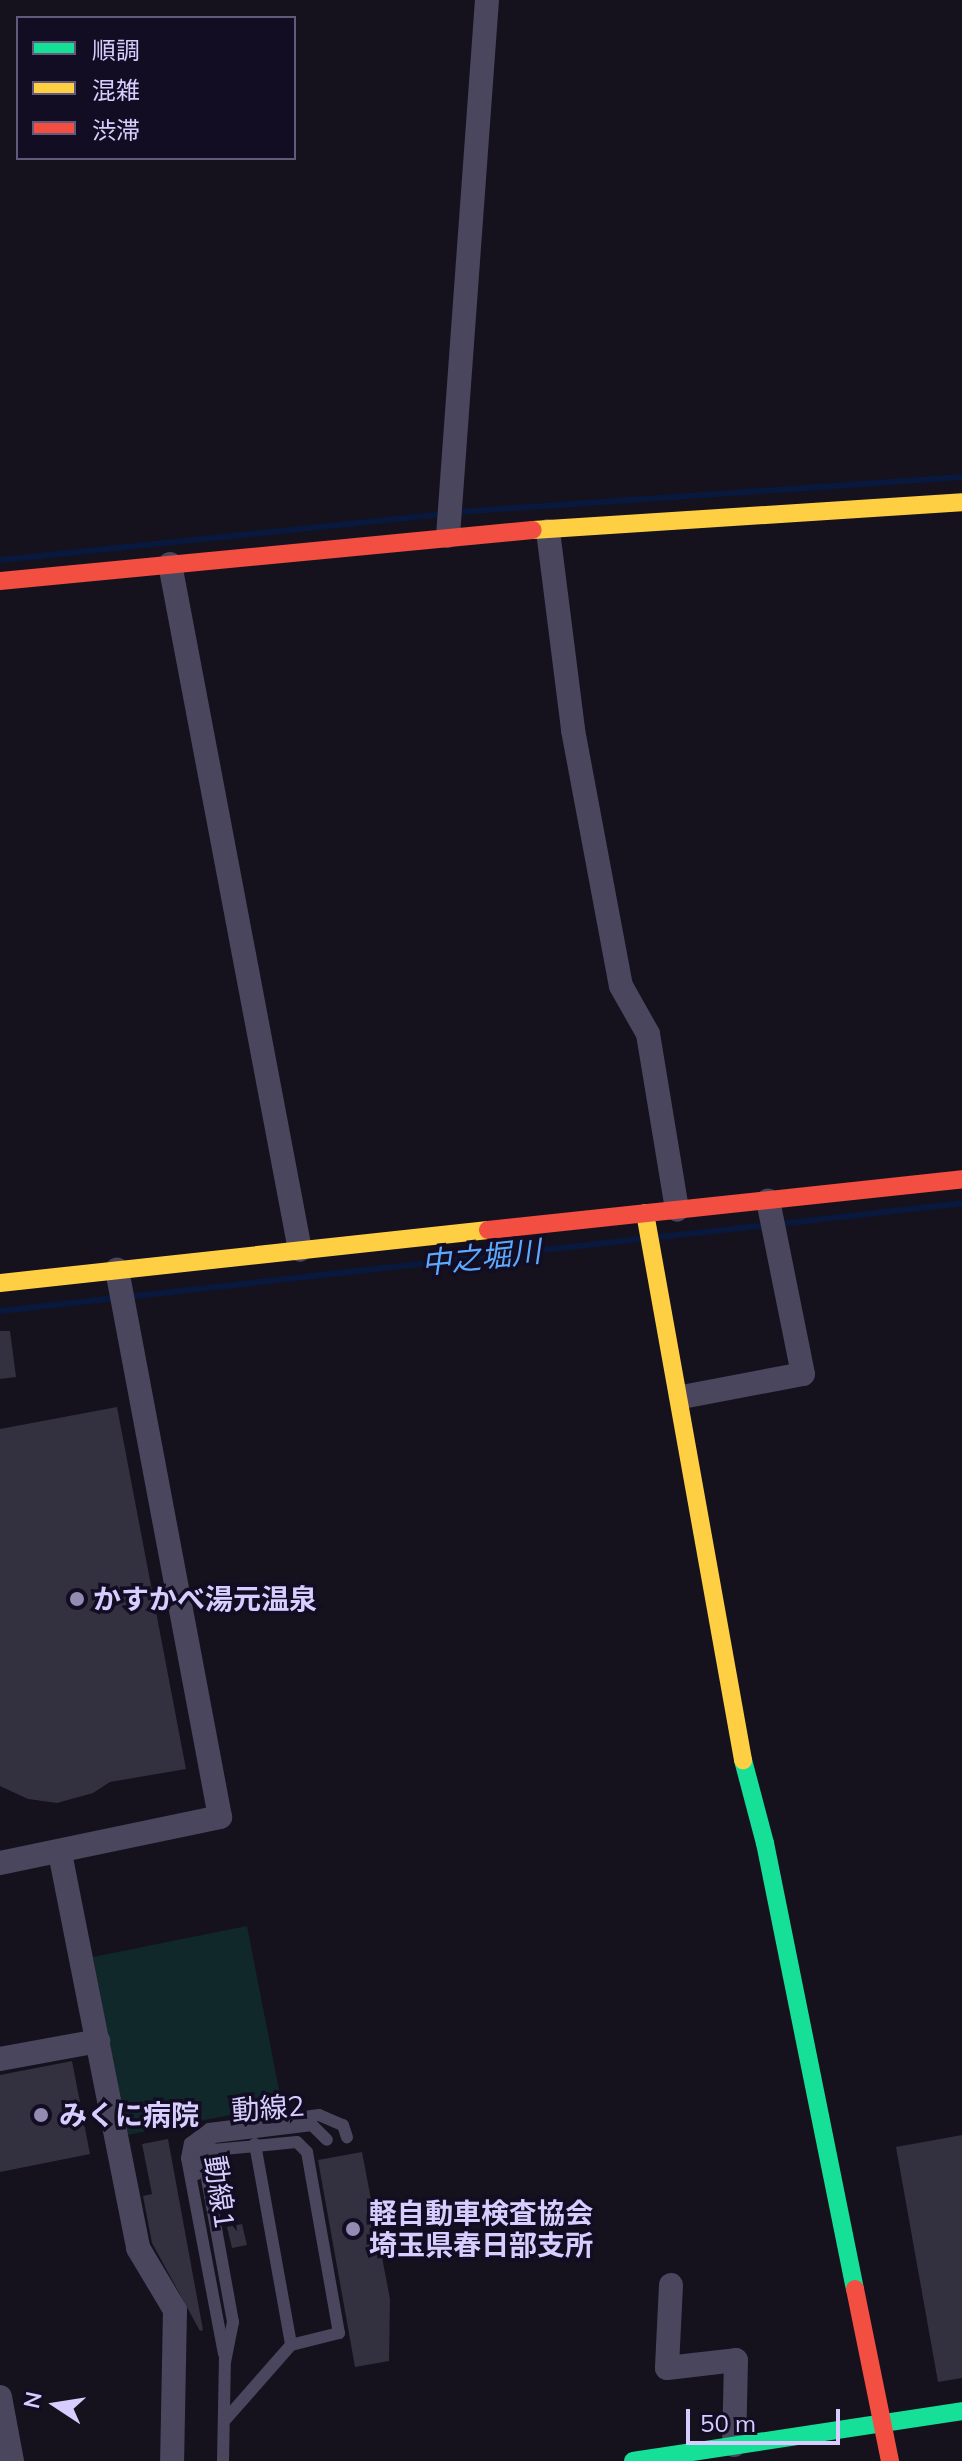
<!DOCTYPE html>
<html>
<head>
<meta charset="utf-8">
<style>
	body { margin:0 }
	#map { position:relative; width:962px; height:2461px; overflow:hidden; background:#15121d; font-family:Mulish,"Noto Sans JP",sans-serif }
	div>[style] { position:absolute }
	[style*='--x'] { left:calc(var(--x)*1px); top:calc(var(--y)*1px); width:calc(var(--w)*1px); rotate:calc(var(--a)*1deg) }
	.green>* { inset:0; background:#11282a }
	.stream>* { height:6px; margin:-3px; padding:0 3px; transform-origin:3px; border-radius:3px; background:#09183d }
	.building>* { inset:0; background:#33303f }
	.lane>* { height:12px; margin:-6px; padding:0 6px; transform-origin:6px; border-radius:6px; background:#49465e }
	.street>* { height:24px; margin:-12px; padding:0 12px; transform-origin:12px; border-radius:12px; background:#49465e }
	.fast>* { height:18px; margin:-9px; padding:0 9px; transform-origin:9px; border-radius:9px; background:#16e098 }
	.slow>* { height:18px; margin:-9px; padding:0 9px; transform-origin:9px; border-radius:9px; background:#ffcf43 }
	.jam>* { height:18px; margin:-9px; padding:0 9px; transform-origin:9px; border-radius:9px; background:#f24e42 }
	.dots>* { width:22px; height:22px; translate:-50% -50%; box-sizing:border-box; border:4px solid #120d22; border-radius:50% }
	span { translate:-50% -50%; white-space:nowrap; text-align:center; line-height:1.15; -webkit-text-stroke:7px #120d22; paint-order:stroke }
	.poi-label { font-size:28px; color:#d7ceff; font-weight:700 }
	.left { translate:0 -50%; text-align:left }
	.street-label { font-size:28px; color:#d7ceff }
	.water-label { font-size:30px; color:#5ca9ff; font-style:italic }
	.legend { position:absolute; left:16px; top:16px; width:280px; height:144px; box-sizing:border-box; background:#120d22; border:2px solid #615a7a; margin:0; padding:10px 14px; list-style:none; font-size:24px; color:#d7ceff }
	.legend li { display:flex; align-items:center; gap:16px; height:40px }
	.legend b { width:40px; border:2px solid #615a7a }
	.north { position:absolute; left:16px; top:2365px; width:80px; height:80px; -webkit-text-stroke:6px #120d22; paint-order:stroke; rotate:282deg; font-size:22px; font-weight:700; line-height:32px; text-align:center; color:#d7ceff }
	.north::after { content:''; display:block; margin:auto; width:28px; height:36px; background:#d7ceff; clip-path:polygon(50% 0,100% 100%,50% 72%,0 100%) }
	.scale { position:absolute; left:686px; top:2409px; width:154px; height:36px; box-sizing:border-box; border:4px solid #d7ceff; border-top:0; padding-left:10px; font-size:24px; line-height:28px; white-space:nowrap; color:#d7ceff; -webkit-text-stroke:6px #120d22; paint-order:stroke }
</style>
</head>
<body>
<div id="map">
	<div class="green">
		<div style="clip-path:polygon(247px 1926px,282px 2105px,127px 2135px,93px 1957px)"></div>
	</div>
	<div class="stream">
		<div style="--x:457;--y:512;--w:506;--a:-3.96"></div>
		<div style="--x:0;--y:560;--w:444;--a:-5.9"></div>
		<div style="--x:779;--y:1224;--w:184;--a:-6.5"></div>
		<div style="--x:659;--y:1237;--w:110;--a:-6.3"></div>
		<div style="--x:127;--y:1297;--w:516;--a:-6.45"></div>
		<div style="--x:0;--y:1311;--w:117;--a:-6.4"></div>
	</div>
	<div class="building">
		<div style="clip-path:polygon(0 1331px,10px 1331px,16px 1377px,0 1379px)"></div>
		<div style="clip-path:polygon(117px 1407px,186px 1769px,110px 1782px,93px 1793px,57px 1803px,28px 1799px,0 1786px,0 1429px)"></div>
		<div style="clip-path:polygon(72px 2061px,90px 2154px,0 2172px,0 2075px)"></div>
		<div style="clip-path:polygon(962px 2135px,962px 2378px,938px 2382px,896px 2147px)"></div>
		<div style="clip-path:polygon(168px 2139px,203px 2330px,200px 2331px,152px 2243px,143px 2196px,152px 2194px,142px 2144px)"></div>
		<div style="clip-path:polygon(362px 2152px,390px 2299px,389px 2361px,355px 2367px,318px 2160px)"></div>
		<div style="clip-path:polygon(242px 2224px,247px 2245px,232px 2248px,227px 2227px)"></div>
	</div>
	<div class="lane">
		<div style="--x:255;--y:2144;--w:204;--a:79.8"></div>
		<div style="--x:197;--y:2174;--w:23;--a:-95"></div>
		<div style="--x:195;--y:2151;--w:24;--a:-36"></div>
		<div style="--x:214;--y:2137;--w:99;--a:-7"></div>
		<div style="--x:312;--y:2125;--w:21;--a:45"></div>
		<div style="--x:224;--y:2354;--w:199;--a:-100.7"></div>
		<div style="--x:187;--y:2158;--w:15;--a:-79"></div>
		<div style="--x:190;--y:2143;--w:24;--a:-36"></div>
		<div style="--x:209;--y:2129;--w:111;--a:-7.3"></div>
		<div style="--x:319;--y:2115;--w:26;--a:23"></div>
		<div style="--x:343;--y:2125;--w:13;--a:72"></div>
		<div style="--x:225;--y:2362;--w:41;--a:-78.7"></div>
		<div style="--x:233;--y:2322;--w:168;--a:-100.3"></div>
		<div style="--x:203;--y:2157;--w:12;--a:-35"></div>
		<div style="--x:213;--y:2150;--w:84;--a:-5.4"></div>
		<div style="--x:297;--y:2142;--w:14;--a:45"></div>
		<div style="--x:307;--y:2152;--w:184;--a:80"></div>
		<div style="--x:339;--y:2333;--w:49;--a:166"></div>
		<div style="--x:291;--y:2345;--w:98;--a:131.3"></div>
		<div style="--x:223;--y:2461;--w:104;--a:-88.9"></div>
	</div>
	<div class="street">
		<div style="--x:548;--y:531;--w:201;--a:82.8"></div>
		<div style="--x:573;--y:730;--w:260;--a:79.4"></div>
		<div style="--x:621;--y:986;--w:55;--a:60.6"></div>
		<div style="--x:648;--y:1034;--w:178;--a:80.6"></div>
		<div style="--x:448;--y:536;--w:537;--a:-85.84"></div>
		<div style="--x:170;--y:564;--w:698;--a:79.27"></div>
		<div style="--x:682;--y:1397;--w:123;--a:-10.8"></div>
		<div style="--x:803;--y:1374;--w:177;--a:-101.4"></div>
		<div style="--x:60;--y:1853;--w:403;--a:78.8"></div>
		<div style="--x:138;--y:2248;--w:72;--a:59.2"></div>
		<div style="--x:175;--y:2310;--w:151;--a:91.1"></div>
		<div style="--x:0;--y:1863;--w:225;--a:-11.8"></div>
		<div style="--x:220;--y:1817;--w:557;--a:-100.66"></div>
		<div style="--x:0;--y:2059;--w:100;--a:-10.4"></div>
		<div style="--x:671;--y:2285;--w:83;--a:92.8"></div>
		<div style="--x:667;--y:2368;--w:69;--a:-6.6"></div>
		<div style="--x:736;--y:2360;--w:85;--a:91.3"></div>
		<div style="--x:0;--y:2397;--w:65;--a:79.4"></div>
	</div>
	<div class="fast">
		<div style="--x:743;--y:1760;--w:86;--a:75.2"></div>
		<div style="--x:765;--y:1843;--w:455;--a:78.6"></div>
		<div style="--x:633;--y:2461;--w:333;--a:-8.6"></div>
	</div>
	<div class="slow">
		<div style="--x:533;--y:530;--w:430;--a:-3.7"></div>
		<div style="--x:645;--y:1213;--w:556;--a:79.84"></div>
		<div style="--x:0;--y:1283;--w:491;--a:-6.2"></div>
	</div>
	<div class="jam">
		<div style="--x:0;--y:581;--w:535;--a:-5.47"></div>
		<div style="--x:488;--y:1230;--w:477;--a:-6.1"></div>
		<div style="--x:855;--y:2289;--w:176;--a:78.5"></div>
	</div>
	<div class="dots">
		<div style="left:77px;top:1599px;background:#938cb0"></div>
		<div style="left:41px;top:2115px;background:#938cb0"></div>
		<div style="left:353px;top:2229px;background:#938cb0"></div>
	</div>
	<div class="poi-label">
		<span class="left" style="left:93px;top:1599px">かすかべ湯元温泉</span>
		<span class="left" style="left:59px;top:2115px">みくに病院</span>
		<span class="left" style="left:369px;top:2229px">軽自動車検査協会<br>埼玉県春日部支所</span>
	</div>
	<div class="street-label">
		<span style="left:268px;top:2108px;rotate:-4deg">動線2</span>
		<span style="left:220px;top:2192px;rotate:82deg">動線1</span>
	</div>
	<div class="water-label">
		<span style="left:481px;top:1257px;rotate:-6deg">中之堀川</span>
	</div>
	<ul class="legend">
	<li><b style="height:10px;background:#16e098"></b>順調</li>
	<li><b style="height:10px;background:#ffcf43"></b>混雑</li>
	<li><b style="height:10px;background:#f24e42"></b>渋滞</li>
	</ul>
	<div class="north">N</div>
	<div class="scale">50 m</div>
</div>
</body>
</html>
